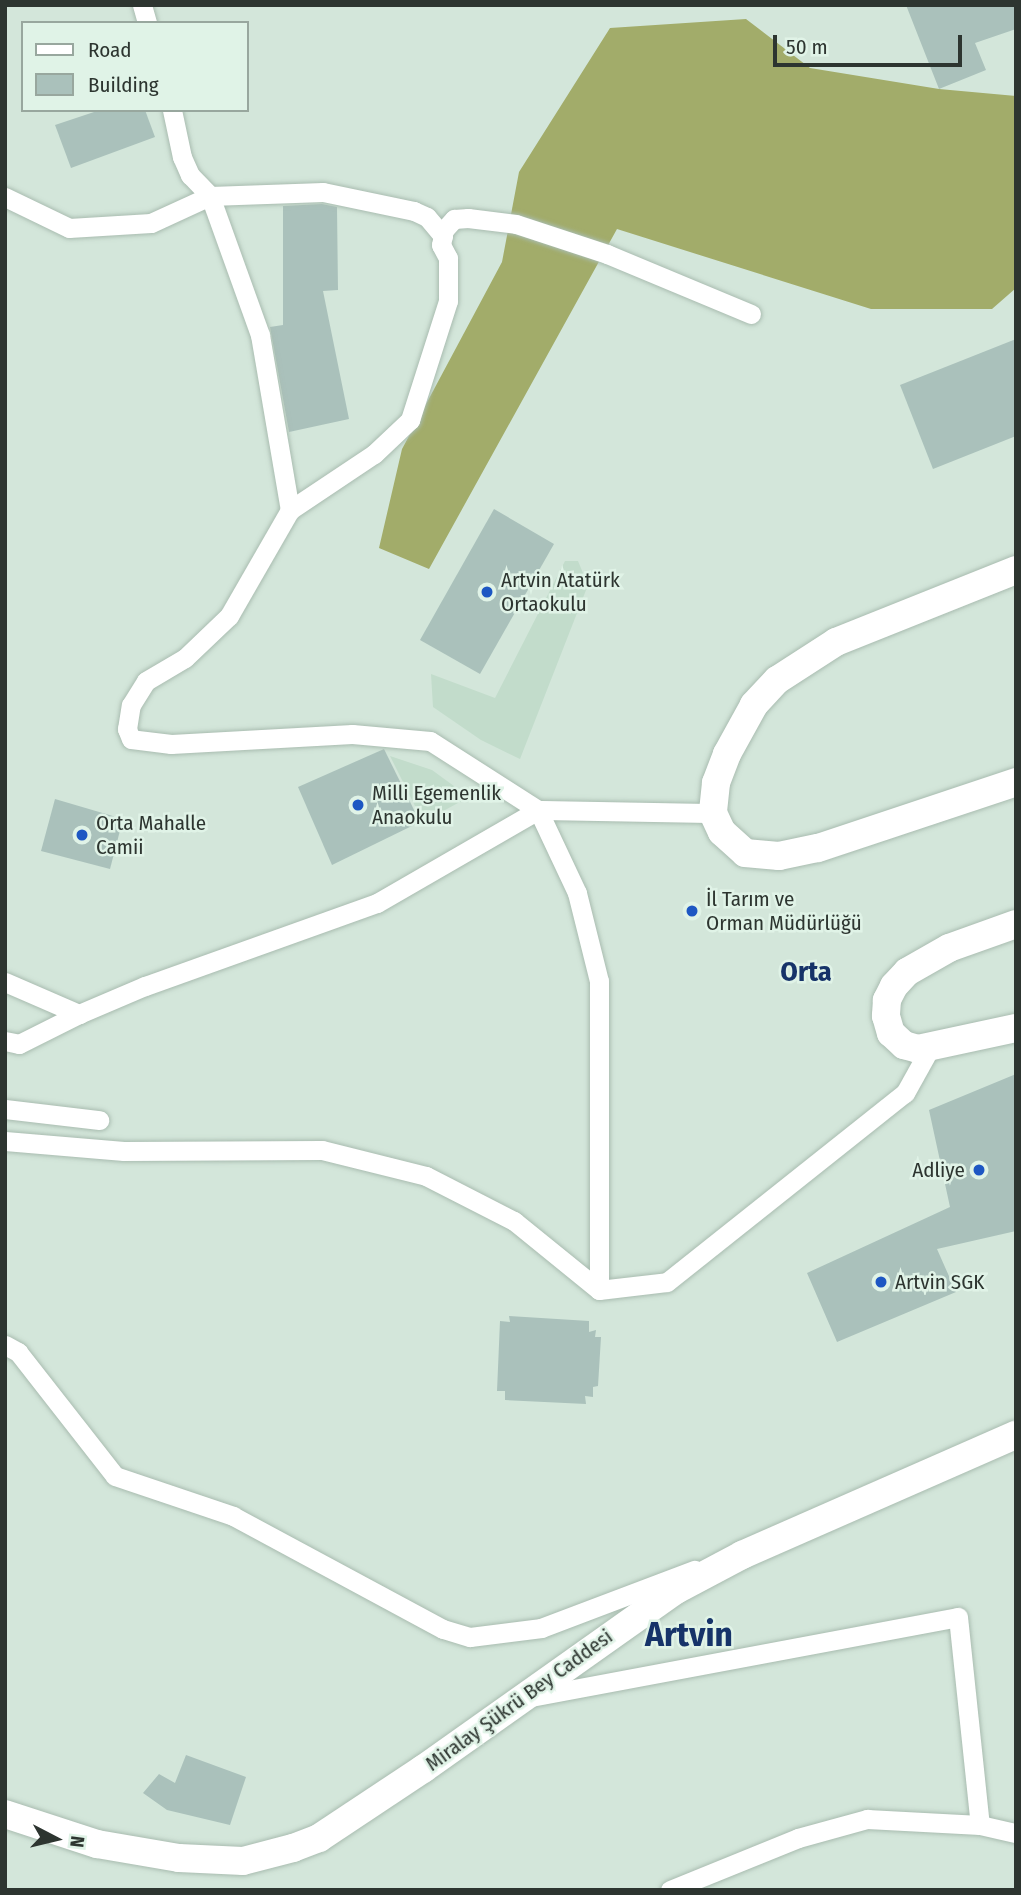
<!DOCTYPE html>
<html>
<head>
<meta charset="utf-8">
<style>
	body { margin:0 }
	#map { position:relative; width:1021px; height:1895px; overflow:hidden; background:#d3e6da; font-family:"Fira Sans Condensed",sans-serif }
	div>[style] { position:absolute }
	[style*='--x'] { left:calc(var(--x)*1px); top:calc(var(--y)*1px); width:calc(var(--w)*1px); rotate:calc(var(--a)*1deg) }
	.built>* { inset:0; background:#c2dccb }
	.forest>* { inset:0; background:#a2ac6a }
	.building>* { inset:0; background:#aac1bb }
	.roads { filter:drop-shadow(0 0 2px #a9bcb0) drop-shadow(0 0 2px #a9bcb0) }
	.street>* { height:19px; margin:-9.5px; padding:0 9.5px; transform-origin:9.5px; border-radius:9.5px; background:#fff }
	.secondary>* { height:28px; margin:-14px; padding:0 14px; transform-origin:14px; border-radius:14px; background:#fff }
	.dots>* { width:19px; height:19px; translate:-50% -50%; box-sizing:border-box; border:4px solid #e0f3e7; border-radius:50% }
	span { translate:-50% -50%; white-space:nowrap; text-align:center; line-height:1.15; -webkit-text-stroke:5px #e0f3e7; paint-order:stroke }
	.poi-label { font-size:21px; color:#2d3530 }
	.left { translate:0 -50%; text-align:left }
	.right { translate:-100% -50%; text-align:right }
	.street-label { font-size:21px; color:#2d3530 }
	.district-label { font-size:28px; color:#163369; font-weight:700 }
	.town-label { font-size:35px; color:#163369; font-weight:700 }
	.frame { position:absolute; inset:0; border:7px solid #2d3530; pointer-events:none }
	.legend { position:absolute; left:21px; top:21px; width:228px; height:91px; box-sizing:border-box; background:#e0f3e7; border:2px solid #98a79e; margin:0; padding:9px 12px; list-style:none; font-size:21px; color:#2d3530 }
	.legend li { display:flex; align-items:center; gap:14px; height:35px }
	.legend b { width:35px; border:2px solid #98a79e }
	.north { position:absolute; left:21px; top:1804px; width:70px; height:70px; -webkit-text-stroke:5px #e0f3e7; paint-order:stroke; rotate:97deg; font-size:19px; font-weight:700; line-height:28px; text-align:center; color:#2d3530 }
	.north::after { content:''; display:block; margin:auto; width:24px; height:32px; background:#2d3530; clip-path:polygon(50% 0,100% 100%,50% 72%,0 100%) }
	.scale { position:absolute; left:773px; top:35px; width:189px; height:32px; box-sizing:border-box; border:4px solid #2d3530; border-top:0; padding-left:9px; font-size:21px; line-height:24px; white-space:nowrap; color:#2d3530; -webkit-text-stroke:5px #e0f3e7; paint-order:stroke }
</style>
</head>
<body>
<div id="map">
	<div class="built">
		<div style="clip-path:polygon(565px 561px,578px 561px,588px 585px,520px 759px,481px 740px,433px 707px,431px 674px,495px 698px)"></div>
		<div style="clip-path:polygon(390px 756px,432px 770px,469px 797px,423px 822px)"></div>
	</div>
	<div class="forest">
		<div style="clip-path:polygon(746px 19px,810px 68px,939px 89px,1016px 96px,1016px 288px,992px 309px,871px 309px,617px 229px,429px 569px,379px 548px,402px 449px,502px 262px,519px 172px,610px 28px)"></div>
	</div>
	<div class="building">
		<div style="clip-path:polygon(906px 5px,1016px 5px,1016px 29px,975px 43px,986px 70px,939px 89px)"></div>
		<div style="clip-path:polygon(100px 110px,145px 110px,155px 137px,71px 168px,55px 125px)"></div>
		<div style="clip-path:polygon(322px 204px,337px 207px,338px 290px,323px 291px,349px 419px,289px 432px,270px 327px,283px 325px,283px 206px)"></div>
		<div style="clip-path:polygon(1016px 339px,1016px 436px,933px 469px,900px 385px)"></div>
		<div style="clip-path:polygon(494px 509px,554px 544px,480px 674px,420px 640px)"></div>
		<div style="clip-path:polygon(384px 749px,420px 822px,332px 865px,298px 787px)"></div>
		<div style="clip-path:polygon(55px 799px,123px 819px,110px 869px,41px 851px)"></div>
		<div style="clip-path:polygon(1016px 1074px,1016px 1231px,937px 1249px,956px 1292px,837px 1342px,807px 1273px,950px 1207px,929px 1110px)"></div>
		<div style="clip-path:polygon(509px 1316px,589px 1321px,589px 1332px,596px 1330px,595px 1337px,601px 1337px,598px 1386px,593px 1387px,593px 1397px,585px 1396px,586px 1404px,505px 1400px,505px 1391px,497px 1391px,500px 1321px,510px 1322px)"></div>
		<div style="clip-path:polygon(186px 1755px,246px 1777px,230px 1825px,167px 1810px,143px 1793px,159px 1774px,175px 1783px)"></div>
	</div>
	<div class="roads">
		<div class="street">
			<div style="--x:142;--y:5;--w:19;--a:74"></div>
			<div style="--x:172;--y:110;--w:48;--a:78"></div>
			<div style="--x:182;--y:157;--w:20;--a:66"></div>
			<div style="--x:190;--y:175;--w:29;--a:46"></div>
			<div style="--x:210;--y:196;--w:113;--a:-2"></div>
			<div style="--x:323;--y:192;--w:93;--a:11.8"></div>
			<div style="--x:414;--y:211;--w:14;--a:25"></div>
			<div style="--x:427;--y:217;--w:25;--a:50"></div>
			<div style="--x:5;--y:197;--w:71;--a:25.8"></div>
			<div style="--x:69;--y:228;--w:82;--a:-3.5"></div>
			<div style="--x:151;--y:223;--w:65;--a:-24.6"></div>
			<div style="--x:210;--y:196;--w:148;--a:70.2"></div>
			<div style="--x:260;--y:335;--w:178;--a:80.3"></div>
			<div style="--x:713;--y:813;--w:175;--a:-179"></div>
			<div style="--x:538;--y:810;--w:128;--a:-147.4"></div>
			<div style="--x:430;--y:741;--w:78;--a:-174.9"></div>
			<div style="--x:352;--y:734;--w:181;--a:176.8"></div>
			<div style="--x:171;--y:744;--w:40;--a:-172.9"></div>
			<div style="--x:131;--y:739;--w:11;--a:-112"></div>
			<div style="--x:127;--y:729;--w:24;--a:-81"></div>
			<div style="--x:131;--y:705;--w:28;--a:-58"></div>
			<div style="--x:146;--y:681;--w:45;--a:-30.5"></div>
			<div style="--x:185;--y:658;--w:61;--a:-43.7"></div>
			<div style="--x:229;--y:616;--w:122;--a:-60.1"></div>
			<div style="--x:290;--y:510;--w:101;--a:-33.7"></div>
			<div style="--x:374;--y:454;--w:50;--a:-43.4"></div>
			<div style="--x:410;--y:420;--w:125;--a:-72.3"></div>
			<div style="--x:448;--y:301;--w:43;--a:-90"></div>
			<div style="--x:448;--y:258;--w:15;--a:-118"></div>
			<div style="--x:441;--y:245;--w:15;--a:-79"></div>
			<div style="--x:444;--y:230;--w:15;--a:-48"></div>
			<div style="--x:454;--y:219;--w:14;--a:-4"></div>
			<div style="--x:468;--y:218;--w:48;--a:7.1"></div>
			<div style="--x:516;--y:224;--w:96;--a:18.2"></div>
			<div style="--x:607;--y:254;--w:156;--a:22.6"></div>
			<div style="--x:5;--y:982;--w:81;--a:23.4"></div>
			<div style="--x:79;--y:1014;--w:72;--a:-23"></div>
			<div style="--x:145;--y:986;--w:246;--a:-19.7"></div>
			<div style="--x:377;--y:903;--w:186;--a:-30"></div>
			<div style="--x:538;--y:810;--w:92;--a:64.8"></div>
			<div style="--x:577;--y:893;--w:91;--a:76"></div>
			<div style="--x:599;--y:981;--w:309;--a:90"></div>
			<div style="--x:5;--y:1041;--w:14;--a:12"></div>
			<div style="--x:19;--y:1044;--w:67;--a:-26.6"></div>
			<div style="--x:5;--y:1109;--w:95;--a:6.7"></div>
			<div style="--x:5;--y:1141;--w:119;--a:4.8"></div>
			<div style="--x:124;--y:1151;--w:198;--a:-0.3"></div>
			<div style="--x:322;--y:1150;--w:107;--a:14"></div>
			<div style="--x:426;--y:1176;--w:99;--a:27.1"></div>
			<div style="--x:514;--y:1221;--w:109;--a:39.1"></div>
			<div style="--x:599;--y:1290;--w:68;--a:-6.7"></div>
			<div style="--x:667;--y:1282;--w:304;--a:-38.5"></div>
			<div style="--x:905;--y:1093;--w:51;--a:-60.9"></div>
			<div style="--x:5;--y:1345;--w:15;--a:28"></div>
			<div style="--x:18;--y:1352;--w:157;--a:52"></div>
			<div style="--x:115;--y:1476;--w:125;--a:18.7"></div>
			<div style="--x:233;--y:1516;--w:238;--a:28.3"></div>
			<div style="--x:443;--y:1629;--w:28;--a:17"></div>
			<div style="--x:470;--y:1637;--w:72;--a:-7.2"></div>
			<div style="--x:541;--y:1628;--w:164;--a:-20.8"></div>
			<div style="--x:531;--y:1697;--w:434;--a:-10.6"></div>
			<div style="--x:958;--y:1617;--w:209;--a:84"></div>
			<div style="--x:670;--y:1890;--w:138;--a:-22.1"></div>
			<div style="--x:798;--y:1838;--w:72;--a:-15.4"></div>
			<div style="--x:867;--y:1819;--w:113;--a:3"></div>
			<div style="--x:980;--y:1825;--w:37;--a:13"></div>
		</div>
		<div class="secondary">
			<div style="--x:1016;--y:570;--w:194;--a:158.2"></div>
			<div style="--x:836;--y:642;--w:70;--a:147.2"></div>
			<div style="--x:777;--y:680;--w:34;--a:133"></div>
			<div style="--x:754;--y:705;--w:56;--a:118.9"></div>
			<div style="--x:727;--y:754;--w:31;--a:111"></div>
			<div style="--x:716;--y:783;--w:30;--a:96"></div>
			<div style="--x:713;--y:813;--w:21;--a:65"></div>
			<div style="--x:722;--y:832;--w:31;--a:42"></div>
			<div style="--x:745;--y:853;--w:34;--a:5"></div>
			<div style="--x:779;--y:856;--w:40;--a:-12"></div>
			<div style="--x:818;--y:848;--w:209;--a:-18.4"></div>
			<div style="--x:1016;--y:924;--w:71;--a:160.3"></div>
			<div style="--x:949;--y:948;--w:48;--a:150.3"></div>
			<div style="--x:907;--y:972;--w:19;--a:133"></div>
			<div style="--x:894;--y:986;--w:16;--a:117"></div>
			<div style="--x:887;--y:1000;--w:16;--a:94"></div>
			<div style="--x:886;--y:1016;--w:18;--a:74"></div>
			<div style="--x:891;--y:1033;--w:18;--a:43"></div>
			<div style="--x:904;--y:1045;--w:15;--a:16"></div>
			<div style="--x:918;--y:1049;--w:100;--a:-12.1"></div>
			<div style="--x:5;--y:1814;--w:97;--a:18.1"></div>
			<div style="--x:97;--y:1844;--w:83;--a:9.7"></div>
			<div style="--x:179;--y:1858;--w:64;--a:2.7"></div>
			<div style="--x:243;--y:1861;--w:52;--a:-14.6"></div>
			<div style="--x:293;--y:1848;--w:28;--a:-21"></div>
			<div style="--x:319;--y:1838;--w:125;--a:-33.6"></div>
			<div style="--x:423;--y:1769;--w:310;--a:-35.3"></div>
			<div style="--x:676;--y:1590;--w:75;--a:-27.9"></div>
			<div style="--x:742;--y:1555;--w:299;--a:-23.7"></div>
		</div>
	</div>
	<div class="dots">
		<div style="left:487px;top:592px;background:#1d57c3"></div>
		<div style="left:358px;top:805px;background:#1d57c3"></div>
		<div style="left:82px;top:835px;background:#1d57c3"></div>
		<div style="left:692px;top:911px;background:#1d57c3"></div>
		<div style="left:979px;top:1170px;background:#1d57c3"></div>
		<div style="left:881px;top:1282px;background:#1d57c3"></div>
	</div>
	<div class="poi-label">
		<span class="left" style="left:501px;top:592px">Artvin Atatürk<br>Ortaokulu</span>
		<span class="left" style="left:372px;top:805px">Milli Egemenlik<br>Anaokulu</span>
		<span class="left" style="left:96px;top:835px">Orta Mahalle<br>Camii</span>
		<span class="left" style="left:706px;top:911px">İl Tarım ve<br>Orman Müdürlüğü</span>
		<span class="right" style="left:965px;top:1170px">Adliye</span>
		<span class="left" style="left:895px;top:1282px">Artvin SGK</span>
	</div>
	<div class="street-label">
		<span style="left:519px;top:1700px;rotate:-36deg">Miralay Şükrü Bey Caddesi</span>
	</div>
	<div class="district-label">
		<span style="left:806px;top:972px">Orta</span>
	</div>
	<div class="town-label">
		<span style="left:689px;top:1634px">Artvin</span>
	</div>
	<div class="frame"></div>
	<ul class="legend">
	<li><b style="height:9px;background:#fff"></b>Road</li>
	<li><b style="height:19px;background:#aac1bb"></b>Building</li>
	</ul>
	<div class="north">N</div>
	<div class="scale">50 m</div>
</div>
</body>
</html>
